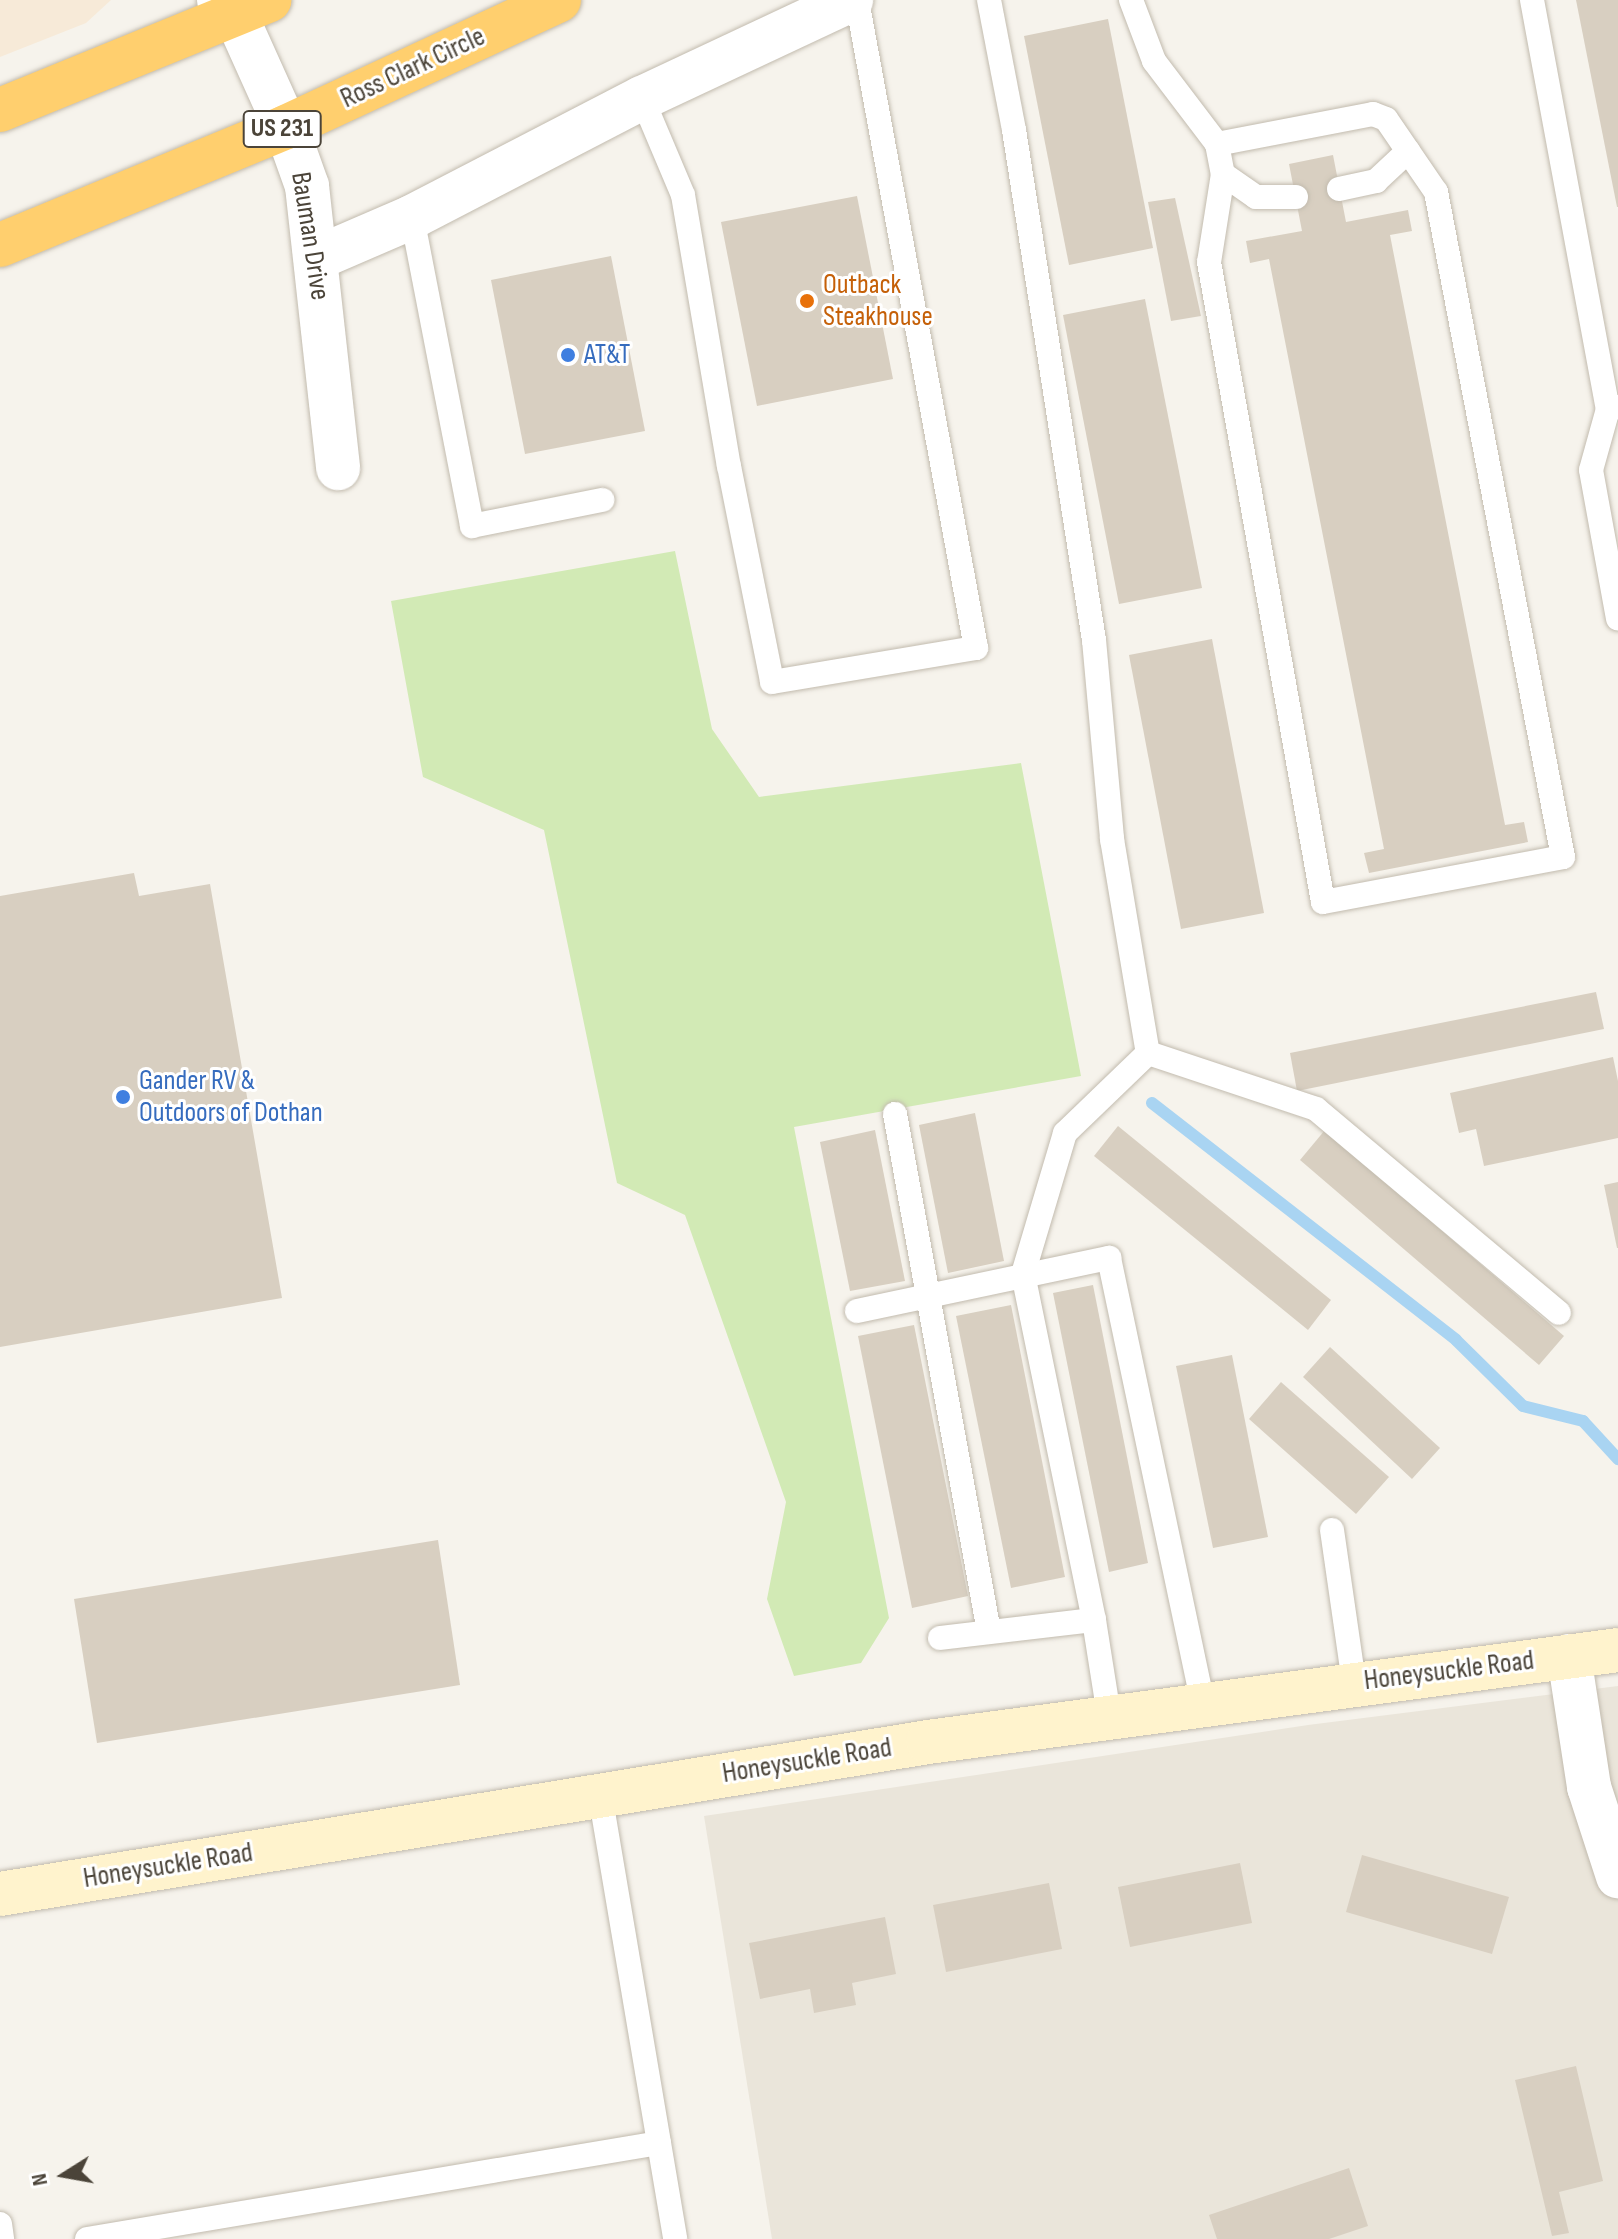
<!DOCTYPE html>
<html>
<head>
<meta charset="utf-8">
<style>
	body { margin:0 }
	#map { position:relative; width:1618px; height:2239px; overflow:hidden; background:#f6f3ec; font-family:"Sofia Sans Condensed",sans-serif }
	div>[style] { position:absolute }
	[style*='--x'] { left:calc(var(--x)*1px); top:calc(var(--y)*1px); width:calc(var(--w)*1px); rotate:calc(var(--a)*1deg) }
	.residential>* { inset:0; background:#eae5da }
	.commercial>* { inset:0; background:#f7ead8 }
	.green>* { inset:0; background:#d2eab5 }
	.stream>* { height:12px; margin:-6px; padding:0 6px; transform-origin:6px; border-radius:6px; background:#a9d4f2 }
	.building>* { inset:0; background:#d8cfc1 }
	.roads { filter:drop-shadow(0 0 2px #c2bbae) drop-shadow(0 0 2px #c2bbae) }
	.lane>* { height:24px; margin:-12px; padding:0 12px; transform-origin:12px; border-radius:12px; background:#fff }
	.street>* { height:44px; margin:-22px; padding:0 22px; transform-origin:22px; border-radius:22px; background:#fff }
	.secondary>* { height:44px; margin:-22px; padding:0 22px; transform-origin:22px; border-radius:22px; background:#fff3cd }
	.highway>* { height:44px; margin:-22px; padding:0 22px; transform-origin:22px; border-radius:22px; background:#ffcf6e }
	.dots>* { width:22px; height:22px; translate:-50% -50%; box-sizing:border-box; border:4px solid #fff; border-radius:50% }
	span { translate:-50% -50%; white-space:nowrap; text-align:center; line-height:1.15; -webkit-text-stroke:6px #fff; paint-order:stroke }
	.shield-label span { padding:2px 6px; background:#fff; border:2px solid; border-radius:6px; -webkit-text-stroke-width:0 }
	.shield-label { font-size:26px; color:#4b4439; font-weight:700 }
	.street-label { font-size:28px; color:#4b4439 }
	.food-label { font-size:28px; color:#c56008 }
	.left { translate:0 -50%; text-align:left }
	.shop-label { font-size:28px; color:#366cbe }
	.north { position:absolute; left:24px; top:2135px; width:80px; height:80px; -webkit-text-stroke:6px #fff; paint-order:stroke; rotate:259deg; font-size:22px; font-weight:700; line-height:32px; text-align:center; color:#4b4439 }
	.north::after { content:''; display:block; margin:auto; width:28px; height:36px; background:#4b4439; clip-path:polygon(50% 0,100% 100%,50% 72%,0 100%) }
</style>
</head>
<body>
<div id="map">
	<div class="residential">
		<div style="clip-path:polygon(1618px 1686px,1618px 2239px,772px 2239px,704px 1816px,1308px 1725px)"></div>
	</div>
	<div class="commercial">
		<div style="clip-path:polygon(0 0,111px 0,86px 23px,0 57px)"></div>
	</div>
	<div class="green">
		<div style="clip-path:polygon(675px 551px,712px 729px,759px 797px,1021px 763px,1081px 1076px,794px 1127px,889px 1618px,861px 1663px,794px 1676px,767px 1599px,786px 1502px,685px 1215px,617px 1183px,544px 830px,423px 777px,391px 601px)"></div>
	</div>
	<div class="stream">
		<div style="--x:1152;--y:1103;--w:385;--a:37.9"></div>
		<div style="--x:1456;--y:1340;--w:94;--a:44.6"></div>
		<div style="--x:1523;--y:1406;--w:62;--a:14"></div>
		<div style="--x:1583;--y:1421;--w:52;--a:47.4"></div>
	</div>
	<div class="building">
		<div style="clip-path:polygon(1576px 0,1618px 0,1618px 207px,1617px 207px)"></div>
		<div style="clip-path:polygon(1108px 19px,1153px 248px,1069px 265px,1024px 36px)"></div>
		<div style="clip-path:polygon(1333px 155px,1346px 222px,1408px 210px,1412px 231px,1390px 235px,1505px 825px,1524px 822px,1528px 842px,1369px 873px,1364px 853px,1384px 849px,1269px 259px,1250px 263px,1246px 241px,1302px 231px,1289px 164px)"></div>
		<div style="clip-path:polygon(857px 196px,893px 379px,757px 406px,721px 222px)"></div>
		<div style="clip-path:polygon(1175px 198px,1201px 316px,1171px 321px,1148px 202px)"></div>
		<div style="clip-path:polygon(611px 256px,645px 431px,525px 454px,491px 280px)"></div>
		<div style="clip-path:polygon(1145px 299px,1202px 588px,1119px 604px,1063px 315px)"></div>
		<div style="clip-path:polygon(1212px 639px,1264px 913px,1181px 929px,1129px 655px)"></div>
		<div style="clip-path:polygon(134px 873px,139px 896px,210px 884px,282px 1298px,0 1347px,0 896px)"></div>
		<div style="clip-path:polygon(1596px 992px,1604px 1029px,1297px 1091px,1290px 1053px)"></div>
		<div style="clip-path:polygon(1613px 1057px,1618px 1081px,1618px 1138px,1484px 1166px,1476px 1129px,1459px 1133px,1450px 1093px)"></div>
		<div style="clip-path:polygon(975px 1113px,1004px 1261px,948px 1273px,919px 1125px)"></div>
		<div style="clip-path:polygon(1118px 1126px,1331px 1300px,1308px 1330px,1094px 1156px)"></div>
		<div style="clip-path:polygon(875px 1130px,905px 1281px,850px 1291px,820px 1142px)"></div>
		<div style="clip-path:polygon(1325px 1130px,1564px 1336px,1539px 1365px,1300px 1160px)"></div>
		<div style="clip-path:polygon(1618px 1182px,1618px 1248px,1617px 1248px,1604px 1185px)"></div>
		<div style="clip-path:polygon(1093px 1285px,1148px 1563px,1109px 1572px,1053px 1293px)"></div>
		<div style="clip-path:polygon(1011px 1305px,1065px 1577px,1011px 1588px,956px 1316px)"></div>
		<div style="clip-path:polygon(914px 1325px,968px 1596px,912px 1608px,858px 1336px)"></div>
		<div style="clip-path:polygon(1330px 1347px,1440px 1448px,1412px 1479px,1303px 1377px)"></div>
		<div style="clip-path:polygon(1232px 1355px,1268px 1537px,1213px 1548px,1176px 1366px)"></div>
		<div style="clip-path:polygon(1281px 1382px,1389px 1477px,1356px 1514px,1249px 1419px)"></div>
		<div style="clip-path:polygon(438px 1540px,460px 1685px,97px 1743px,74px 1599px)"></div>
		<div style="clip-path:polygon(1362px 1855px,1509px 1897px,1492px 1954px,1346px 1912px)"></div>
		<div style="clip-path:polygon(1240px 1863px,1252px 1923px,1130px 1947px,1118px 1887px)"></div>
		<div style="clip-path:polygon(1049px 1883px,1062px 1949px,946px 1972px,933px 1905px)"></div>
		<div style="clip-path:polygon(885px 1917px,896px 1974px,852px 1983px,856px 2005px,814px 2013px,810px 1989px,760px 1999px,749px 1943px)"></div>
		<div style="clip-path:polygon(1576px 2066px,1603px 2181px,1559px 2192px,1569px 2233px,1552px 2236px,1515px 2080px)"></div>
		<div style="clip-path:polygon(1349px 2168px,1368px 2226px,1329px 2239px,1217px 2239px,1209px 2215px)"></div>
	</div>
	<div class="roads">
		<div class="lane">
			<div style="--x:989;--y:0;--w:132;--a:79.1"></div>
			<div style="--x:1014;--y:130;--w:516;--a:81.09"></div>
			<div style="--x:1094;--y:640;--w:200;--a:84.8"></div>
			<div style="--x:1112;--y:839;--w:217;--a:80.5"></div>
			<div style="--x:1131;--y:0;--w:65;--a:69.3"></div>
			<div style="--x:1154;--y:61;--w:104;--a:52.8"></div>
			<div style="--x:1217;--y:144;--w:31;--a:79"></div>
			<div style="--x:1223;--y:174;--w:89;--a:99"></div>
			<div style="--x:1209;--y:262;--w:650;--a:79.9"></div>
			<div style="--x:1323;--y:902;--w:244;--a:-10.6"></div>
			<div style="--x:1563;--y:857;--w:677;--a:-100.81"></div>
			<div style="--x:1436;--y:192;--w:88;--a:-124.4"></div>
			<div style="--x:1386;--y:119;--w:14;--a:-159"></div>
			<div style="--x:1373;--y:114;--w:159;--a:169.1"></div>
			<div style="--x:1532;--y:0;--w:416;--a:79.5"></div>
			<div style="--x:1608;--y:409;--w:10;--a:-11"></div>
			<div style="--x:642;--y:98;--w:105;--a:67.1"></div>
			<div style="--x:683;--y:195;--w:275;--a:80.4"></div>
			<div style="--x:729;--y:466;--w:220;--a:78.7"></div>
			<div style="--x:772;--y:682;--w:207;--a:-9.5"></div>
			<div style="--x:976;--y:648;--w:659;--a:-100.41"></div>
			<div style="--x:1223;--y:174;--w:40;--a:34.9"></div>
			<div style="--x:1256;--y:197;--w:40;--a:0"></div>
			<div style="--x:1339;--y:189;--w:38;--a:-12"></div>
			<div style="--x:1376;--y:181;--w:44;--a:-43.2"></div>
			<div style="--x:412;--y:217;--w:315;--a:79"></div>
			<div style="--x:472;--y:526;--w:133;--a:-11.3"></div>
			<div style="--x:1608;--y:409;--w:63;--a:105.6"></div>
			<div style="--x:1591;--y:470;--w:151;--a:79.7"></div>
			<div style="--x:1148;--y:1053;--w:177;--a:18.4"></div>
			<div style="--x:1316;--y:1109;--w:317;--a:40"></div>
			<div style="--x:895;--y:1114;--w:526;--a:79.71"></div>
			<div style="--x:857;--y:1311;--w:258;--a:-11.9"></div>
			<div style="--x:1109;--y:1258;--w:455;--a:78.1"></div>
			<div style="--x:1332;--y:1530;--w:155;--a:81.8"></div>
			<div style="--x:940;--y:1638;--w:155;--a:-6.7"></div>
			<div style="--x:1109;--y:1715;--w:96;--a:-99"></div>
			<div style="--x:1094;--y:1620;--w:353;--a:-101.6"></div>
			<div style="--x:1023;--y:1274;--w:147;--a:-73.4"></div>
			<div style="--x:1065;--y:1133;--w:115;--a:-43.9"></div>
			<div style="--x:600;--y:1794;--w:451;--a:80.4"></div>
			<div style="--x:0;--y:2224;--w:15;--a:82"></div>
			<div style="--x:87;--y:2239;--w:580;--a:-9.53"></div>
		</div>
		<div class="street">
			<div style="--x:219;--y:0;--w:23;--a:43"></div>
			<div style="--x:236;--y:16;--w:122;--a:65.8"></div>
			<div style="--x:286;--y:127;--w:63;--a:70.4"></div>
			<div style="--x:307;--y:186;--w:284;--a:83.7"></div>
			<div style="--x:317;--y:258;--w:103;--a:-23.3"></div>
			<div style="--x:412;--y:217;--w:259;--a:-27.4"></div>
			<div style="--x:642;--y:98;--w:231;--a:-25.1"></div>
			<div style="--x:1569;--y:1656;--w:133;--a:81.3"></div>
			<div style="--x:1589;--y:1787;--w:94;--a:72"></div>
		</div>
		<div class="secondary">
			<div style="--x:0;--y:1894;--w:940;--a:-9.3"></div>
			<div style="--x:928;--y:1742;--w:696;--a:-7.59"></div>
		</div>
		<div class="highway">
			<div style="--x:0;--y:110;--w:291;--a:-22.2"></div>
			<div style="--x:0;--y:245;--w:309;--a:-22.4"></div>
			<div style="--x:286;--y:127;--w:301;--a:-24.9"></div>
		</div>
	</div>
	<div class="dots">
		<div style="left:807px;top:301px;background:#e8710a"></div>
		<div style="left:568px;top:355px;background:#3f7fe0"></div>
		<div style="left:123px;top:1097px;background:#3f7fe0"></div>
	</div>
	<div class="shield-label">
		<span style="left:282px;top:129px">US 231</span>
	</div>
	<div class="street-label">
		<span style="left:413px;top:68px;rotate:-25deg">Ross Clark Circle</span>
		<span style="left:310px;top:236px;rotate:81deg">Bauman Drive</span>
		<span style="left:1449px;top:1671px;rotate:-7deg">Honeysuckle Road</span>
		<span style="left:807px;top:1761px;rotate:-9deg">Honeysuckle Road</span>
		<span style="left:168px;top:1866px;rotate:-9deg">Honeysuckle Road</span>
	</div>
	<div class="food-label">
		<span class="left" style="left:823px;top:301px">Outback<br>Steakhouse</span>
	</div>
	<div class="shop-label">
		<span class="left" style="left:584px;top:355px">AT&amp;T</span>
		<span class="left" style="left:139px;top:1097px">Gander RV &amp;<br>Outdoors of Dothan</span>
	</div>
	<div class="north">N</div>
</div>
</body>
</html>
